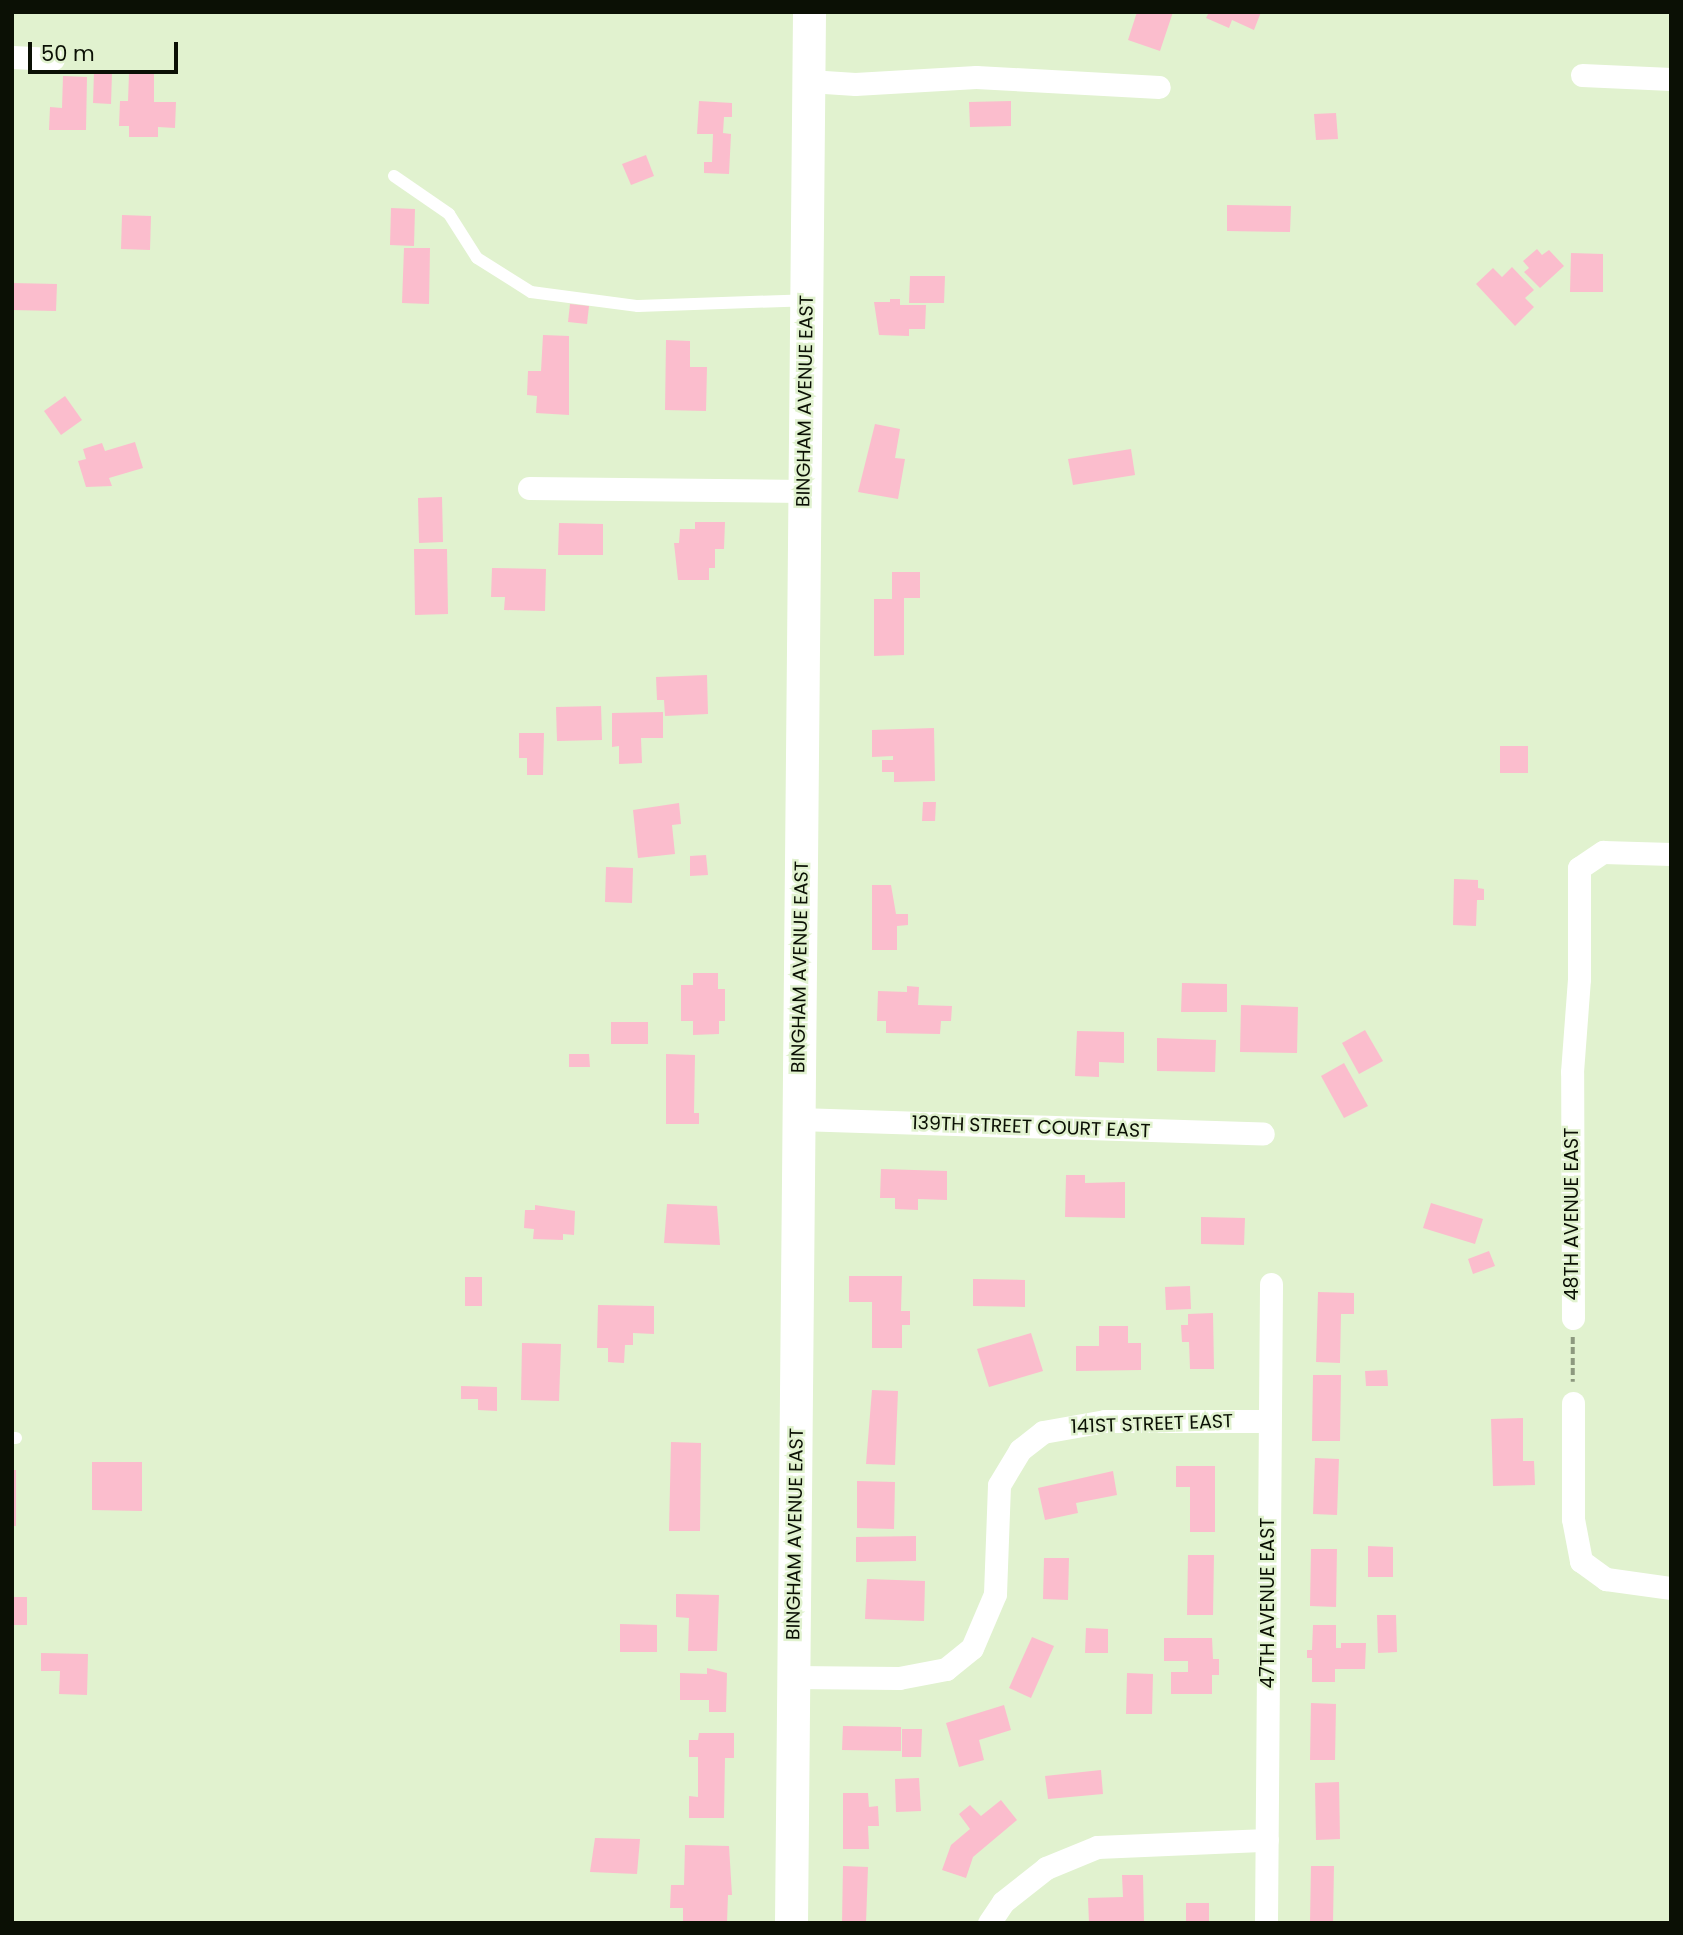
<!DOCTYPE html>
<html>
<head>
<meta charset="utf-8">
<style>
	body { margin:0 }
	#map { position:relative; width:1683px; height:1935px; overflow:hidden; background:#e1f2cf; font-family:Poppins,sans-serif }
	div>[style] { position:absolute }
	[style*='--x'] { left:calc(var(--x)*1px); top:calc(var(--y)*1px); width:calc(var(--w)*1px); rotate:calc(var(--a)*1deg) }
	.building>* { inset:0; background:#fbbdcd }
	.path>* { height:3.5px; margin-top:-1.75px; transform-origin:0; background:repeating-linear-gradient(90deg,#8d997f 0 7px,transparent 0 10.5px) }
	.lane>* { height:12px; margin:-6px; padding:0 6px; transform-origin:6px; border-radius:6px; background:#fff }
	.street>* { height:23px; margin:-11.5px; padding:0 11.5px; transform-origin:11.5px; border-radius:11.5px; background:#fff }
	.secondary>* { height:33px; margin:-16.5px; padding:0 16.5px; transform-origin:16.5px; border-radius:16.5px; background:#fff }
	span { translate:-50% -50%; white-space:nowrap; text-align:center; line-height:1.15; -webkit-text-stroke:5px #e1f2cf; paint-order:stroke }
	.street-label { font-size:19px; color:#0b1005 }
	.frame { position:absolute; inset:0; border:14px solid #0b1005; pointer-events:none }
	.scale { position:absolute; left:28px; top:42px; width:150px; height:32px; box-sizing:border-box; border:4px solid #0b1005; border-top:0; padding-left:9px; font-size:21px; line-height:24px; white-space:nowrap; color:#0b1005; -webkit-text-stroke:5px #e1f2cf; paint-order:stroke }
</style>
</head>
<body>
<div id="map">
	<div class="building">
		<div style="clip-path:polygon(1137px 12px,1173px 12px,1160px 51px,1128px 40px)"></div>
		<div style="clip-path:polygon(1209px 12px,1261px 12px,1254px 30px,1232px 20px,1229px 28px,1206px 18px)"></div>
		<div style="clip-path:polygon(94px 72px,112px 72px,111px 104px,93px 103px)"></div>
		<div style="clip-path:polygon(129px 73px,154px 74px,154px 102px,176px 102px,175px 128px,158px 127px,158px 137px,129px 137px,129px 126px,119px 126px,120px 101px,128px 101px)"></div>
		<div style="clip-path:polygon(63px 76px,87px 77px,86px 130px,49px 130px,50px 107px,62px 108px)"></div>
		<div style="clip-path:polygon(699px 101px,732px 103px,732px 117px,724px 117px,723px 133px,731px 134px,729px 174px,704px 173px,704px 162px,712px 162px,713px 134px,697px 134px)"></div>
		<div style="clip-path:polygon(1011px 101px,1011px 126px,970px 127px,969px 102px)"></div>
		<div style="clip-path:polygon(1336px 113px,1338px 139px,1316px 140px,1314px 114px)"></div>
		<div style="clip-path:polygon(646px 155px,654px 176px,631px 185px,622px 164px)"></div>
		<div style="clip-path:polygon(1227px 205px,1291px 206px,1290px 232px,1227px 231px)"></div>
		<div style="clip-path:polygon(391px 208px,415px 209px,414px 246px,390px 245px)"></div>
		<div style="clip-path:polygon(122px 215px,151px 216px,150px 250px,121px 249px)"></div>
		<div style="clip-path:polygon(404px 248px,430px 248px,429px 304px,402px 303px)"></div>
		<div style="clip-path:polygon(1537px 249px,1542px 255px,1549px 250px,1564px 266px,1540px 288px,1524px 272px,1529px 268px,1523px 261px)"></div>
		<div style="clip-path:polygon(1571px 253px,1603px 254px,1603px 292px,1570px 292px)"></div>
		<div style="clip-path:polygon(1512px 267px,1534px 290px,1525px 298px,1534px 307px,1515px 326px,1476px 284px,1493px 268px,1502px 277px)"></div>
		<div style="clip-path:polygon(910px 276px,945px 276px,944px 303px,909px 303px)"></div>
		<div style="clip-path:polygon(12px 283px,57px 284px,56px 311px,12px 310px)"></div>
		<div style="clip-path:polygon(890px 299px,900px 299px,900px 305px,926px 305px,925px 329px,909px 329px,909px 336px,879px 335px,874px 302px,890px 302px)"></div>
		<div style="clip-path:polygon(570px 304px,589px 306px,587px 324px,568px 322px)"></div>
		<div style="clip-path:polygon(543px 335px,569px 336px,569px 415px,536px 413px,537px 396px,527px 395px,528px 371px,541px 371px)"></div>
		<div style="clip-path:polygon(666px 340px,690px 341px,690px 367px,707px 367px,706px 411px,665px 410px)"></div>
		<div style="clip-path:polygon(65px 396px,82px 420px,61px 435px,44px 411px)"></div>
		<div style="clip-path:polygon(875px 424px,900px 429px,895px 458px,905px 459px,898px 499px,858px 492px)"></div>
		<div style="clip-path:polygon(135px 442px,143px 468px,109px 478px,112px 486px,86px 487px,78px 461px,86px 459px,83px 449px,102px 443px,105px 451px)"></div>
		<div style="clip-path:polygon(1131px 449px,1135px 475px,1073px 485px,1068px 459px)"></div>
		<div style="clip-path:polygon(442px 497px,443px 542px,419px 543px,418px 498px)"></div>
		<div style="clip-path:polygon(695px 522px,725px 522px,724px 549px,715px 549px,715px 568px,709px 568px,709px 580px,678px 580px,674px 543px,679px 543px,680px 529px,695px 529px)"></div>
		<div style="clip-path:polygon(559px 523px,603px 524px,603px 555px,558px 555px)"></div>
		<div style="clip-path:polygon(414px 549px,447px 549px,448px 614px,415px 615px)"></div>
		<div style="clip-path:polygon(492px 568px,546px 569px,545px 611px,504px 610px,505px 597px,491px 597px)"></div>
		<div style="clip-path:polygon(892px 572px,920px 572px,920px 598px,904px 598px,904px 655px,874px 656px,874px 599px,892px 599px)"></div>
		<div style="clip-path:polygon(707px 675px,708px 714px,665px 716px,664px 700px,657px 700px,656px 677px)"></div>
		<div style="clip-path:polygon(601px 706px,602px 740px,557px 741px,556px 707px)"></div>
		<div style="clip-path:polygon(663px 712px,663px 738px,641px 738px,642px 763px,619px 764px,619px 746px,612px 747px,612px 713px)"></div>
		<div style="clip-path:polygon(934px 728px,935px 781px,894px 782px,894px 772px,882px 772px,882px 760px,893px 760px,893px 756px,872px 757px,872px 730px)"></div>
		<div style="clip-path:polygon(519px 733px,544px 733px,543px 775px,527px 775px,527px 758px,519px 758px)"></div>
		<div style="clip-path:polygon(1500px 746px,1528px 746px,1528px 773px,1500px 773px)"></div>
		<div style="clip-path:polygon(923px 802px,936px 802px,935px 821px,922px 821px)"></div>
		<div style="clip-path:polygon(679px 803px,681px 824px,672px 825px,675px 854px,638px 858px,633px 810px)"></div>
		<div style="clip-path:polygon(706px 855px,708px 875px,690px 876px,690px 856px)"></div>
		<div style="clip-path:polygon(606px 867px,633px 868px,632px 903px,605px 902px)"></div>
		<div style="clip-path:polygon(1454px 879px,1478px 880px,1478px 888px,1484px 889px,1484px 900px,1477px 900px,1476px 926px,1453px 925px)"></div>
		<div style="clip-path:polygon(872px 885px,891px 885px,896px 914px,908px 914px,908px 925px,897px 926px,897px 950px,872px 950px)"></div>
		<div style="clip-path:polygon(693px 973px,718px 973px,718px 989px,725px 989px,725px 1021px,719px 1021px,719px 1034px,693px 1035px,693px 1021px,681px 1021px,681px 985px,693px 985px)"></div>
		<div style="clip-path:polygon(1182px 983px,1227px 984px,1227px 1012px,1181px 1012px)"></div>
		<div style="clip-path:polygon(907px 986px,919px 987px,918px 1005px,952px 1006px,951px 1021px,941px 1021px,940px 1034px,886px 1033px,886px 1021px,877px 1021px,878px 991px,907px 992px)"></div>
		<div style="clip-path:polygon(1241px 1005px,1298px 1007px,1297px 1053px,1240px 1052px)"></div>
		<div style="clip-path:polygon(611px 1022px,648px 1022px,648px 1044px,611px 1044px)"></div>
		<div style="clip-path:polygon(1365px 1030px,1383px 1061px,1359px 1074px,1342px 1043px)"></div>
		<div style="clip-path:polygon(1077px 1031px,1124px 1032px,1124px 1063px,1099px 1062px,1099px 1077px,1075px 1076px)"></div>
		<div style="clip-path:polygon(1157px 1038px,1216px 1040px,1215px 1072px,1157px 1071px)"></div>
		<div style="clip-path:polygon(569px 1054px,589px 1054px,590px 1067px,569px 1067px)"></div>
		<div style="clip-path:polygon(666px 1054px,695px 1055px,694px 1113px,699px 1113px,699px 1124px,666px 1124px)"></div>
		<div style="clip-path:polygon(1344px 1063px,1368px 1106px,1344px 1118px,1321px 1076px)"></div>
		<div style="clip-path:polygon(881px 1169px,947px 1171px,947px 1200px,918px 1199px,918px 1210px,895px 1209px,895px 1198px,880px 1198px)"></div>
		<div style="clip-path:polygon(1066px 1175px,1085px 1175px,1085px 1183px,1125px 1182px,1125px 1218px,1065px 1217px)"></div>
		<div style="clip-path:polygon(1431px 1203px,1483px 1219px,1475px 1244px,1423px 1228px)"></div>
		<div style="clip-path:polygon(667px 1204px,717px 1206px,720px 1245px,664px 1243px)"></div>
		<div style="clip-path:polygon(535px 1205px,575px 1211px,574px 1235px,563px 1234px,563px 1240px,533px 1239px,534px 1229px,524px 1228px,525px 1210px,535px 1210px)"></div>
		<div style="clip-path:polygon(1201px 1217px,1245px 1218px,1244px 1245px,1201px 1244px)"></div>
		<div style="clip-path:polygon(1489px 1251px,1495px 1266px,1473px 1274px,1468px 1259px)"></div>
		<div style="clip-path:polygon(849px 1276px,902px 1276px,901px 1311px,910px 1311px,910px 1325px,902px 1325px,902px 1348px,872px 1348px,872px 1302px,849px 1302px)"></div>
		<div style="clip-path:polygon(465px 1277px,482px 1277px,482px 1306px,465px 1306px)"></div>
		<div style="clip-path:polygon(973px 1279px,1025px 1280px,1025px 1307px,973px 1306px)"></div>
		<div style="clip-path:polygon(1190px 1286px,1191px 1309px,1166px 1310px,1165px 1287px)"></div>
		<div style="clip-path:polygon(1318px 1292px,1354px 1293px,1354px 1314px,1341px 1314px,1340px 1363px,1316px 1362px)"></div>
		<div style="clip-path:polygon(598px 1305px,654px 1306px,654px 1334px,633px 1333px,633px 1345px,625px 1345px,624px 1363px,608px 1362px,608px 1348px,597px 1348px)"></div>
		<div style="clip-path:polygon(1213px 1313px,1214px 1369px,1190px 1369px,1189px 1342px,1182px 1342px,1181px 1325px,1188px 1325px,1188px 1314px)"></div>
		<div style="clip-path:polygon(1099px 1326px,1128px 1326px,1128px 1343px,1141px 1343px,1141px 1370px,1076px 1371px,1076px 1346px,1099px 1346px)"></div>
		<div style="clip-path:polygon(1031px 1333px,1043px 1371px,989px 1387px,977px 1349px)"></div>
		<div style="clip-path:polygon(522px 1343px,561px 1344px,559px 1401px,521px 1400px)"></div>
		<div style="clip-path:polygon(1387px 1370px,1388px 1386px,1366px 1386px,1365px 1371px)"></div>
		<div style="clip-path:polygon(1313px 1375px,1341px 1375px,1340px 1441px,1312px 1441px)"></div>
		<div style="clip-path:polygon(461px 1386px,497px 1387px,497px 1411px,478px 1410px,478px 1399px,461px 1399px)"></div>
		<div style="clip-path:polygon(872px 1390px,898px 1391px,895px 1465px,866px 1464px)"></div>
		<div style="clip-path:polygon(1523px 1418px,1523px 1461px,1534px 1461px,1535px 1485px,1493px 1486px,1491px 1419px)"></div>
		<div style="clip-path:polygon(671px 1442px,701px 1443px,700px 1531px,669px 1531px)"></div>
		<div style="clip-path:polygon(1315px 1458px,1339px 1459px,1337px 1515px,1313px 1514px)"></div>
		<div style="clip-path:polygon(92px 1462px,142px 1462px,142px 1511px,92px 1510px)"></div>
		<div style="clip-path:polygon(1176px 1466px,1215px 1466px,1215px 1532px,1190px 1532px,1190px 1487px,1176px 1487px)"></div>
		<div style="clip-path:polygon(12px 1470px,16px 1470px,16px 1526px,12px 1526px)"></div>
		<div style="clip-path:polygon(1113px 1471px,1117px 1495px,1076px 1503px,1078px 1513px,1045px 1520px,1038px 1488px)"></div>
		<div style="clip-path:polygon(857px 1481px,895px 1482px,894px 1529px,857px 1528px)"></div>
		<div style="clip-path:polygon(916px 1536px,916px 1561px,856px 1562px,856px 1537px)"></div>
		<div style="clip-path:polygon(1368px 1546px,1393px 1547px,1393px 1577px,1368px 1577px)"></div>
		<div style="clip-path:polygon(1311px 1549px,1337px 1549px,1336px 1607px,1310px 1606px)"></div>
		<div style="clip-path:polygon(1188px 1555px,1214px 1555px,1213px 1615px,1187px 1615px)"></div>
		<div style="clip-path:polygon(1044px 1558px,1069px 1558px,1068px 1600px,1043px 1599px)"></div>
		<div style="clip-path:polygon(867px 1579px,925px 1581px,924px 1621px,865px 1619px)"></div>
		<div style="clip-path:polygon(676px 1594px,719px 1595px,717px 1651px,688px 1651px,689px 1618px,676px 1617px)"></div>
		<div style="clip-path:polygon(12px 1597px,27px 1597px,27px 1625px,12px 1625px)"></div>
		<div style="clip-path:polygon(1377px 1615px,1396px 1615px,1397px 1652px,1378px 1653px)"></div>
		<div style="clip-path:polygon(620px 1624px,657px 1625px,657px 1652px,620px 1652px)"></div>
		<div style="clip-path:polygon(1313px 1625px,1336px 1625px,1336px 1648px,1341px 1648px,1341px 1643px,1366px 1643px,1365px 1669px,1335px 1669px,1335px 1682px,1312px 1682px,1312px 1658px,1307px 1658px,1307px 1650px,1312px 1650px)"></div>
		<div style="clip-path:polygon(1086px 1628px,1108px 1629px,1108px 1653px,1085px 1653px)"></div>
		<div style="clip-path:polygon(1032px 1637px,1054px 1646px,1031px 1698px,1009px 1688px)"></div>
		<div style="clip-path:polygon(1164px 1638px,1212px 1638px,1213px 1659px,1219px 1659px,1219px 1675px,1212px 1675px,1212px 1694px,1171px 1694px,1171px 1672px,1188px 1672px,1188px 1661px,1164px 1661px)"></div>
		<div style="clip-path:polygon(41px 1653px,88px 1654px,87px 1695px,59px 1694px,60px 1671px,41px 1671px)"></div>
		<div style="clip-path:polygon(707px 1668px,727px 1673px,726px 1712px,709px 1712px,709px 1700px,680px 1700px,680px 1673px,707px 1674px)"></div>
		<div style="clip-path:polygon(1127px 1673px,1153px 1674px,1152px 1714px,1126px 1714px)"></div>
		<div style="clip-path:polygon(1311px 1703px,1336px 1704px,1335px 1760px,1310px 1760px)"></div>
		<div style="clip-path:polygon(1004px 1705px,1011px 1730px,979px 1740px,984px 1760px,959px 1767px,946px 1723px)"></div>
		<div style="clip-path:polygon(843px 1726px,901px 1727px,901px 1751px,842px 1750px)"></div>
		<div style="clip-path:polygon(902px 1729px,922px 1729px,921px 1757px,902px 1757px)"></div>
		<div style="clip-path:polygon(699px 1733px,734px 1733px,734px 1758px,725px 1758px,724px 1818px,689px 1818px,689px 1796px,698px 1797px,698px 1757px,689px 1757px,689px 1740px,698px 1740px)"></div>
		<div style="clip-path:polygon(1101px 1770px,1103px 1794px,1048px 1799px,1045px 1776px)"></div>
		<div style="clip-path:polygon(919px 1778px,921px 1811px,896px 1812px,895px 1779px)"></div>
		<div style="clip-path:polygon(1339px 1782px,1340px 1839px,1316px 1840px,1315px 1783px)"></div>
		<div style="clip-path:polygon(843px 1793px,868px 1793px,869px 1807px,878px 1806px,879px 1826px,868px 1826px,869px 1849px,843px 1849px)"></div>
		<div style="clip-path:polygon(1001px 1800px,1017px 1820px,973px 1857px,966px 1878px,942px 1870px,951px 1845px,970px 1829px,959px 1814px,970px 1805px,981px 1816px)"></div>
		<div style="clip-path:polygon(595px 1838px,640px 1839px,637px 1874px,590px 1872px)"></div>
		<div style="clip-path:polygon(685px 1845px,729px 1846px,732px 1895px,728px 1895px,727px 1923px,683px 1923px,683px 1908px,670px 1908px,671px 1885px,684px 1885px)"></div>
		<div style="clip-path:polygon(843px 1866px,868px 1867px,866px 1923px,842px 1923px)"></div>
		<div style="clip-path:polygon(1311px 1866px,1334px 1866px,1333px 1922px,1310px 1922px)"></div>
		<div style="clip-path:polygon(1122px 1875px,1143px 1875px,1144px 1921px,1089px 1923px,1088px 1898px,1123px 1897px)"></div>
		<div style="clip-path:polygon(1186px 1903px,1209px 1903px,1209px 1923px,1186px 1923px)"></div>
	</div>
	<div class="path">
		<div style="--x:1573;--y:1337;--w:45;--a:90"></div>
	</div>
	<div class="lane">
		<div style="--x:394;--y:176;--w:67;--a:34.6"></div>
		<div style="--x:449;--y:214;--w:52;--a:57.5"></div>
		<div style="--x:477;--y:258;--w:64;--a:32.2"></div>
		<div style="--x:531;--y:292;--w:108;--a:7.5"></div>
		<div style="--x:638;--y:306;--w:168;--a:-2"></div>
		<div style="--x:12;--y:1438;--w:4;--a:0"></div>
	</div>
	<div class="street">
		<div style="--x:12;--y:57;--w:41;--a:2.8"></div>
		<div style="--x:1582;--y:75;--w:89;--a:2.6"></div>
		<div style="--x:809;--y:81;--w:46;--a:3.7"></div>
		<div style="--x:855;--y:84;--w:121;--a:-3.3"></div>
		<div style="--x:976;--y:77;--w:183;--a:3.1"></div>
		<div style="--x:529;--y:488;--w:275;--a:0.6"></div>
		<div style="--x:798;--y:1119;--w:465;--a:1.8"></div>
		<div style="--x:1573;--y:1318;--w:246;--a:-90.2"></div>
		<div style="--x:1572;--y:1072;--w:93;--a:-85.7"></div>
		<div style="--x:1579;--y:979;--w:111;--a:-90"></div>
		<div style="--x:1579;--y:868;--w:29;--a:-34"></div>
		<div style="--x:1603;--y:852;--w:68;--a:1.7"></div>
		<div style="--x:1573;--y:1403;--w:116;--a:90"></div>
		<div style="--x:1573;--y:1519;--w:43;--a:79.2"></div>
		<div style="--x:1581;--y:1561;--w:31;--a:36"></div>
		<div style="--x:1606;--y:1579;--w:66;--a:7.9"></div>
		<div style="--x:793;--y:1677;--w:106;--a:0.5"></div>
		<div style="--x:899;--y:1678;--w:48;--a:-10.8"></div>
		<div style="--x:946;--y:1669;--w:33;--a:-39"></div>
		<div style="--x:972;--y:1648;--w:59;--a:-66.9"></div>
		<div style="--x:995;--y:1594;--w:109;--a:-87.9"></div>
		<div style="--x:999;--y:1485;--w:41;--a:-59"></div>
		<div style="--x:1020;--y:1450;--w:29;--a:-38"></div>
		<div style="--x:1043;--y:1432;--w:63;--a:-10.1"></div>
		<div style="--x:1105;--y:1421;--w:163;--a:0"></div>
		<div style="--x:989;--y:1923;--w:25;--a:-56"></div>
		<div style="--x:1003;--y:1902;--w:55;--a:-38.3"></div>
		<div style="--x:1046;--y:1868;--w:55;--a:-22.4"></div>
		<div style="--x:1097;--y:1847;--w:170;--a:-2.4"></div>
		<div style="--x:1266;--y:1923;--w:639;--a:-89.55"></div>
	</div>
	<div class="secondary">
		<div style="--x:791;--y:1923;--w:1911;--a:-89.46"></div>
	</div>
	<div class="street-label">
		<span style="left:805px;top:401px;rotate:-89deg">BINGHAM AVENUE EAST</span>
		<span style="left:800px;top:967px;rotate:-89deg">BINGHAM AVENUE EAST</span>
		<span style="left:1031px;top:1127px;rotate:2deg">139TH STREET COURT EAST</span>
		<span style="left:1572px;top:1214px;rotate:-90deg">48TH AVENUE EAST</span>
		<span style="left:1152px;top:1424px;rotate:-2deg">141ST STREET EAST</span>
		<span style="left:795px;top:1534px;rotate:-89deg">BINGHAM AVENUE EAST</span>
		<span style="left:1268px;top:1603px;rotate:-90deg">47TH AVENUE EAST</span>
	</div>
	<div class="frame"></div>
	<div class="scale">50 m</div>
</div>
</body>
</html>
